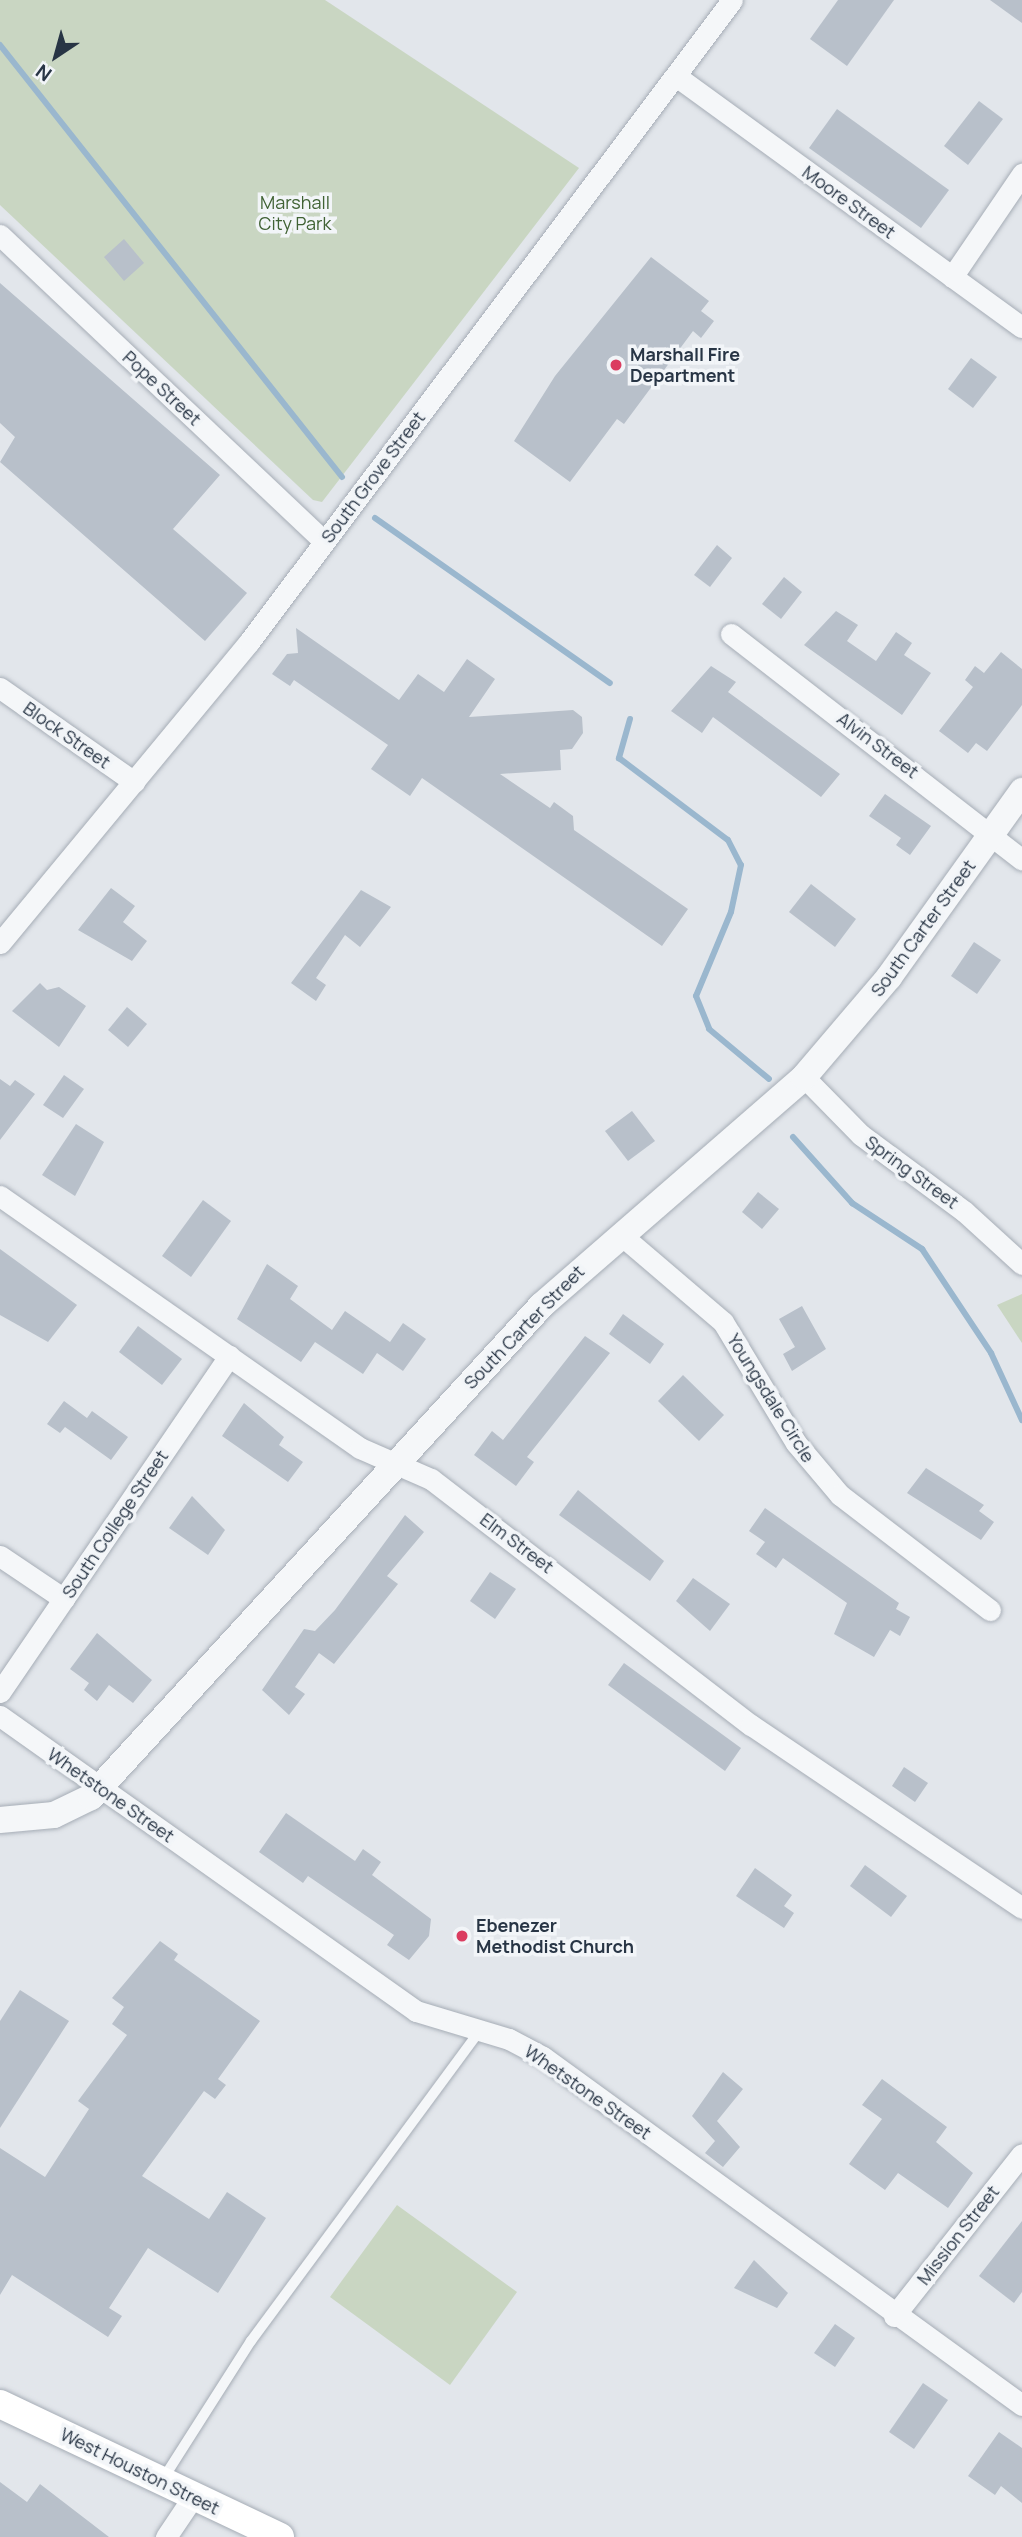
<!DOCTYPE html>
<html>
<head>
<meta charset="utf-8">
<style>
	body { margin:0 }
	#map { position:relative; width:1022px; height:2537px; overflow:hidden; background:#e2e6eb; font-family:Manrope,sans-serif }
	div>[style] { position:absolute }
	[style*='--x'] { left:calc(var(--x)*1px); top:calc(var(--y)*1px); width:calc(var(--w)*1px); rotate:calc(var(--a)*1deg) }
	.green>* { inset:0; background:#c9d6c2 }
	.stream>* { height:6px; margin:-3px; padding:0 3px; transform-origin:3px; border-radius:3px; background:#9ab7ce }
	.building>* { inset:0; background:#b8c0ca }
	.roads { filter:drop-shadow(0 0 2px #a6adb6) drop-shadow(0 0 2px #a6adb6) }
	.service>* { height:10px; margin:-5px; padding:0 5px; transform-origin:5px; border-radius:5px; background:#f5f7f9 }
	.minor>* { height:21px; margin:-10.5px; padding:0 10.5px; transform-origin:10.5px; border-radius:10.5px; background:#f5f7f9 }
	.tertiary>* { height:26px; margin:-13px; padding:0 13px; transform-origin:13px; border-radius:13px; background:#f5f7f9 }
	.secondary>* { height:28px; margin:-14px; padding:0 14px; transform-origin:14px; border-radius:14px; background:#fff }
	.dots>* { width:19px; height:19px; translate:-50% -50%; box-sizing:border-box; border:4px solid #f2f5f8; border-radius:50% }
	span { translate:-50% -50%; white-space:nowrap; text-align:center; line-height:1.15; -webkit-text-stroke:7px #f2f5f8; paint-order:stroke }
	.street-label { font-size:18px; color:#283545 }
	.park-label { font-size:18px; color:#406234 }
	.poi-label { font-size:18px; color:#283545; font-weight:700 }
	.left { translate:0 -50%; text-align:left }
	.north { position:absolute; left:21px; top:21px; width:70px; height:70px; -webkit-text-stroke:5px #f2f5f8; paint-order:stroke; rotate:216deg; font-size:19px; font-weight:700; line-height:28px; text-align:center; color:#283545 }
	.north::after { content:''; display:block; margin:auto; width:24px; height:32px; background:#283545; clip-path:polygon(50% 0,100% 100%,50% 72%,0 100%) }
</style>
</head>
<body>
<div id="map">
	<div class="green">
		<div style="clip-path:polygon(0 0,325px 0,579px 168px,322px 502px,313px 500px,0 205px)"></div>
		<div style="clip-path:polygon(1022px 1294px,1022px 1343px,997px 1305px)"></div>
		<div style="clip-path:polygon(397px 2205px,517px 2292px,450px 2385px,330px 2297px)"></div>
	</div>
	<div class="stream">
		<div style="--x:0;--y:45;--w:551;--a:51.63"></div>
		<div style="--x:375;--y:518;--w:287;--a:35.1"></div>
		<div style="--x:630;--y:719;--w:41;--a:105.8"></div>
		<div style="--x:619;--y:758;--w:136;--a:37"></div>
		<div style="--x:728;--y:840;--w:28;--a:63"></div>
		<div style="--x:741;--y:865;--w:48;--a:102"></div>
		<div style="--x:731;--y:912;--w:91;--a:112.6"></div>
		<div style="--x:696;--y:996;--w:35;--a:68"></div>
		<div style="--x:709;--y:1029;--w:78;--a:39.8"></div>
		<div style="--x:793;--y:1137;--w:89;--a:48.2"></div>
		<div style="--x:852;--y:1203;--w:84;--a:33.3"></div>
		<div style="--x:922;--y:1249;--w:125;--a:56.4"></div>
		<div style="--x:991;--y:1353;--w:74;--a:65.2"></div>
	</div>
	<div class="building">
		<div style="clip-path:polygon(838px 0,894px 0,847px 66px,810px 39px)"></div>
		<div style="clip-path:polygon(990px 0,1022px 0,1022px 23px)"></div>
		<div style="clip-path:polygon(979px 101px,1003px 119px,968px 165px,944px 146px)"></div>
		<div style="clip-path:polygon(837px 109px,949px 190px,921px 228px,809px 148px)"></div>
		<div style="clip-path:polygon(124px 239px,144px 263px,124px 281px,104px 257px)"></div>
		<div style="clip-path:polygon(651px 257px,709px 301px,701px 311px,714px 321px,701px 338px,693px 331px,624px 424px,617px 419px,570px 482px,514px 441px,555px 376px)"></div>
		<div style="clip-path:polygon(0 283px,220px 475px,173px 529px,247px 593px,205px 641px,0 462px,15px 437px,0 423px)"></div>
		<div style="clip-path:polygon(971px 358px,997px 377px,973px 408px,948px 389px)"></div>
		<div style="clip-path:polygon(717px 545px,732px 558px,710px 587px,694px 575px)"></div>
		<div style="clip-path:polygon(784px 577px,802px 592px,781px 619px,762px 604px)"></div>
		<div style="clip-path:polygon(836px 611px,858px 625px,847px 641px,876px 661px,896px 632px,912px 643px,904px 655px,931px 673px,902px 715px,804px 645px)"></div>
		<div style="clip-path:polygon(296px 628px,399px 700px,418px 674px,444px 692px,467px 659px,495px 679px,469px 717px,573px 710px,582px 717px,583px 733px,572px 749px,560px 750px,561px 770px,500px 774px,550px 808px,554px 802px,573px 816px,574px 830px,688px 909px,662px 946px,422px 778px,410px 796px,371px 769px,388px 745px,294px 680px,290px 686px,272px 674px,287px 654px,298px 653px)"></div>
		<div style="clip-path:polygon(1001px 652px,1022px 669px,1022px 705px,987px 751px,976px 743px,968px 753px,939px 731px,973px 687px,965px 680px,975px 666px,984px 673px)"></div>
		<div style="clip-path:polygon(711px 666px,736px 682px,728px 692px,840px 774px,821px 797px,713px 717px,702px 733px,671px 711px)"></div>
		<div style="clip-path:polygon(885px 794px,931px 826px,910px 855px,896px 845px,901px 838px,869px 816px)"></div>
		<div style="clip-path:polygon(811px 884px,856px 919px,835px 947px,789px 912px)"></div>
		<div style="clip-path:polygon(111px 888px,135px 906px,123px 922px,147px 941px,132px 961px,78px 930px)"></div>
		<div style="clip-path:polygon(361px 890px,391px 907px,360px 947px,345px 935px,316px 978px,326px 985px,316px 1001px,291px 983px)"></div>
		<div style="clip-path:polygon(974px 942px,1001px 960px,977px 994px,951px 976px)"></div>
		<div style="clip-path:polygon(40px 983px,47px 990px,59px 987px,86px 1006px,59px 1047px,12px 1011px)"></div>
		<div style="clip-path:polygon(127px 1007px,147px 1024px,128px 1047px,108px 1030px)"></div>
		<div style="clip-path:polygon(64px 1075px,84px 1089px,63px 1118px,43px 1105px)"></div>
		<div style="clip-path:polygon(0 1079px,10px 1086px,15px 1080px,35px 1094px,0 1140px)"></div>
		<div style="clip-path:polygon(632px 1111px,655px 1141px,628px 1161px,605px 1131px)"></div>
		<div style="clip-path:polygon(76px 1124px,104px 1142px,75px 1196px,42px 1175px)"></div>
		<div style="clip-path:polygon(758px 1192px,779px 1209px,762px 1229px,742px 1212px)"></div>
		<div style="clip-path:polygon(203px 1200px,231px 1221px,191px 1277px,162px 1256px)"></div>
		<div style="clip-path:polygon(0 1249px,77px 1305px,48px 1342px,0 1315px)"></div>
		<div style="clip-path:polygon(267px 1264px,298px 1286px,290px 1299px,332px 1330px,345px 1311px,390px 1342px,403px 1323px,426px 1339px,403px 1371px,377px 1353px,363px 1374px,315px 1342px,301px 1362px,237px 1319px)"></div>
		<div style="clip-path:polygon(802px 1306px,826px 1349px,792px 1371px,783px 1354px,795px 1347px,779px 1319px)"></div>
		<div style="clip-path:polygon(623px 1314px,664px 1344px,650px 1364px,609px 1334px)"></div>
		<div style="clip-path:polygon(138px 1326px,182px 1359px,162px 1385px,119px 1352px)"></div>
		<div style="clip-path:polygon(585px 1336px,610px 1353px,527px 1457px,534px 1462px,516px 1486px,474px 1455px,492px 1431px,503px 1440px)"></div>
		<div style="clip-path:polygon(683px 1375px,724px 1415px,699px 1441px,658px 1401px)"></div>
		<div style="clip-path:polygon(64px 1401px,87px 1418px,92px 1411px,128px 1437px,111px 1460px,65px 1427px,60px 1433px,47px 1424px)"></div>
		<div style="clip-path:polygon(244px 1403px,284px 1437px,279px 1445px,303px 1462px,288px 1482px,222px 1436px)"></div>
		<div style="clip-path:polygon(926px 1468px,984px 1505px,979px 1511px,994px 1522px,981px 1540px,907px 1493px)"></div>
		<div style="clip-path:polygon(578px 1490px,664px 1561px,650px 1581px,559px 1515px)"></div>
		<div style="clip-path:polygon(192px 1496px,225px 1530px,208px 1555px,169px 1528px)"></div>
		<div style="clip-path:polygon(765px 1508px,899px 1603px,896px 1609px,910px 1617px,900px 1636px,890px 1630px,874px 1657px,834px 1634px,847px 1603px,783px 1558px,776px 1568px,756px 1554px,765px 1542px,749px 1531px)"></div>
		<div style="clip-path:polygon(405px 1515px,424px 1532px,387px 1576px,398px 1584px,334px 1664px,319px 1653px,295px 1687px,305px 1694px,289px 1715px,262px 1690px,304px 1629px,315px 1631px,335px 1610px)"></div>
		<div style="clip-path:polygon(490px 1572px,516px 1589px,495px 1619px,470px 1601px)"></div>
		<div style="clip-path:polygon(693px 1578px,730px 1604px,710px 1631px,676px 1601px)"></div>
		<div style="clip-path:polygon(97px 1633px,152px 1680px,133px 1703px,109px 1685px,97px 1701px,84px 1690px,89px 1683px,70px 1669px)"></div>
		<div style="clip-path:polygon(624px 1663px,741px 1748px,725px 1771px,608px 1685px)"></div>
		<div style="clip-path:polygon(904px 1767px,928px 1783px,915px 1802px,892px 1786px)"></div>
		<div style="clip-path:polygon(286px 1813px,355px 1861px,363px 1849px,381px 1862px,372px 1875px,431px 1919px,429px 1936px,409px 1960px,387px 1945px,394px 1935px,308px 1876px,303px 1883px,259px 1852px)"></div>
		<div style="clip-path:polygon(865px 1865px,907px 1896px,891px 1917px,850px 1886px)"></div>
		<div style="clip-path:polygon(755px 1868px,792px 1895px,784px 1906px,794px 1913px,784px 1928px,736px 1896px)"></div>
		<div style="clip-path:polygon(160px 1941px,178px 1954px,174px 1960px,260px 2021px,218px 2079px,226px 2085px,215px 2099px,204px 2091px,142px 2176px,209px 2219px,227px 2192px,266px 2218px,218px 2293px,148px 2248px,109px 2308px,122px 2316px,108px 2337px,12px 2275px,0 2295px,0 2148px,45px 2177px,89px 2109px,78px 2101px,127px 2035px,112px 2024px,124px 2007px,112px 1998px)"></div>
		<div style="clip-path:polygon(20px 1990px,69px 2021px,0 2128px,0 2021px)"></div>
		<div style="clip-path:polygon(723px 2072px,743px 2089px,717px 2121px,740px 2147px,723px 2167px,705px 2153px,715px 2141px,692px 2116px)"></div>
		<div style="clip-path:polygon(882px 2079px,947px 2127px,936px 2142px,973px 2173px,948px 2208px,898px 2173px,885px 2190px,849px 2164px,882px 2119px,862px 2105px)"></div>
		<div style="clip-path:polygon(1022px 2221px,1022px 2292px,1014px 2303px,979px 2276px)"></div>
		<div style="clip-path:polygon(754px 2260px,788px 2293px,777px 2308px,734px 2288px)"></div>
		<div style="clip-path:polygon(835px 2324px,855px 2338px,835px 2367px,814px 2353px)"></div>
		<div style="clip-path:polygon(923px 2383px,948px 2400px,914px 2449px,889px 2432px)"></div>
		<div style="clip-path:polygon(999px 2432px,1022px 2448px,1022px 2503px,1001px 2486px,995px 2495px,968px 2476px)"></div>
		<div style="clip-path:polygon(0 2482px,27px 2502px,40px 2484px,109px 2537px,0 2537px)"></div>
	</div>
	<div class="roads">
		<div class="service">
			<div style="--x:163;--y:2479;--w:164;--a:-57.5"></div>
			<div style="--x:251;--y:2341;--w:384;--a:-53.6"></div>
		</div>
		<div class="minor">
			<div style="--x:676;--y:76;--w:427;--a:36"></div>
			<div style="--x:0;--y:235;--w:446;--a:43.4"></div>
			<div style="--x:952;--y:277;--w:125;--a:-55.8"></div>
			<div style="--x:731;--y:634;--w:368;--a:37.8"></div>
			<div style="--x:0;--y:688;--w:164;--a:35"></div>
			<div style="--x:0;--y:943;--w:391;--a:-50.4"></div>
			<div style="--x:249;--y:642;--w:803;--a:-53.04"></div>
			<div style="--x:804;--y:1077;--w:81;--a:45.5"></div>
			<div style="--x:861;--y:1135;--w:129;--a:36.5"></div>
			<div style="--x:965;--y:1212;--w:77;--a:42.4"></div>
			<div style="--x:0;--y:1196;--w:439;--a:35"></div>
			<div style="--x:360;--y:1448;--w:77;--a:23.6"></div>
			<div style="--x:431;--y:1479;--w:404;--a:37.6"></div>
			<div style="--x:751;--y:1725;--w:327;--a:34"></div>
			<div style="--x:620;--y:1234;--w:135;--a:40.5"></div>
			<div style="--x:723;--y:1322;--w:141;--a:58.9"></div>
			<div style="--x:796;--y:1443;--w:68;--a:49.8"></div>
			<div style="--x:840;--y:1495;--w:189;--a:37.5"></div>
			<div style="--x:0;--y:1556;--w:77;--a:33.9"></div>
			<div style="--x:0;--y:1692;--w:407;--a:-55.7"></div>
			<div style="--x:0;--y:1716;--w:510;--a:35.34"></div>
			<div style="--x:416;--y:2011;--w:97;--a:16.8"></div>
			<div style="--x:509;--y:2039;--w:38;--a:28"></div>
			<div style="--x:543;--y:2057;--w:592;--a:36"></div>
			<div style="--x:894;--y:2316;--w:206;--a:-51.7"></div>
			<div style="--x:166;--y:2537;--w:48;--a:-56"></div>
		</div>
		<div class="tertiary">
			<div style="--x:0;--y:1820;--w:54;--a:-5.3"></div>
			<div style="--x:54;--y:1815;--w:41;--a:-25.9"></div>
			<div style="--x:91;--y:1797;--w:667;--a:-47.49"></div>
			<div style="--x:542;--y:1305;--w:347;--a:-41"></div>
			<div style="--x:804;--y:1077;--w:131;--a:-49.6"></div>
			<div style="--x:889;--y:977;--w:229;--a:-54.4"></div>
		</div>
		<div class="secondary">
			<div style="--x:0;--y:2404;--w:310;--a:25.4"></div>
		</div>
	</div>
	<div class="dots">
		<div style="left:616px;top:365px;background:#db3d60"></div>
		<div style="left:462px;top:1936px;background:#db3d60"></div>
	</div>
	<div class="street-label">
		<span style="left:849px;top:202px;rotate:36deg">Moore Street</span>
		<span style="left:162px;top:388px;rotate:43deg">Pope Street</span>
		<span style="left:373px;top:477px;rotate:-53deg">South Grove Street</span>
		<span style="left:67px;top:735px;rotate:35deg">Block Street</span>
		<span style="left:878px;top:745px;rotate:37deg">Alvin Street</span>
		<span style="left:923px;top:928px;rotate:-54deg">South Carter Street</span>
		<span style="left:912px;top:1172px;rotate:36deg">Spring Street</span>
		<span style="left:524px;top:1327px;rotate:-46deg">South Carter Street</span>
		<span style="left:771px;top:1398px;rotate:58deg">Youngsdale Circle</span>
		<span style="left:115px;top:1524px;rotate:-56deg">South College Street</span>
		<span style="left:517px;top:1543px;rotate:37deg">Elm Street</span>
		<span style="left:111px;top:1795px;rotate:35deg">Whetstone Street</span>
		<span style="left:588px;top:2092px;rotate:35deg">Whetstone Street</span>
		<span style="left:958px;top:2235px;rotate:-52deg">Mission Street</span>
		<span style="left:140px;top:2471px;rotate:26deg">West Houston Street</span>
	</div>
	<div class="park-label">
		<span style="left:295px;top:213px">Marshall<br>City Park</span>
	</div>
	<div class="poi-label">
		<span class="left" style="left:630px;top:365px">Marshall Fire<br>Department</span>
		<span class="left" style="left:476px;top:1936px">Ebenezer<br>Methodist Church</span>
	</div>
	<div class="north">N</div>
</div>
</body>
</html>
